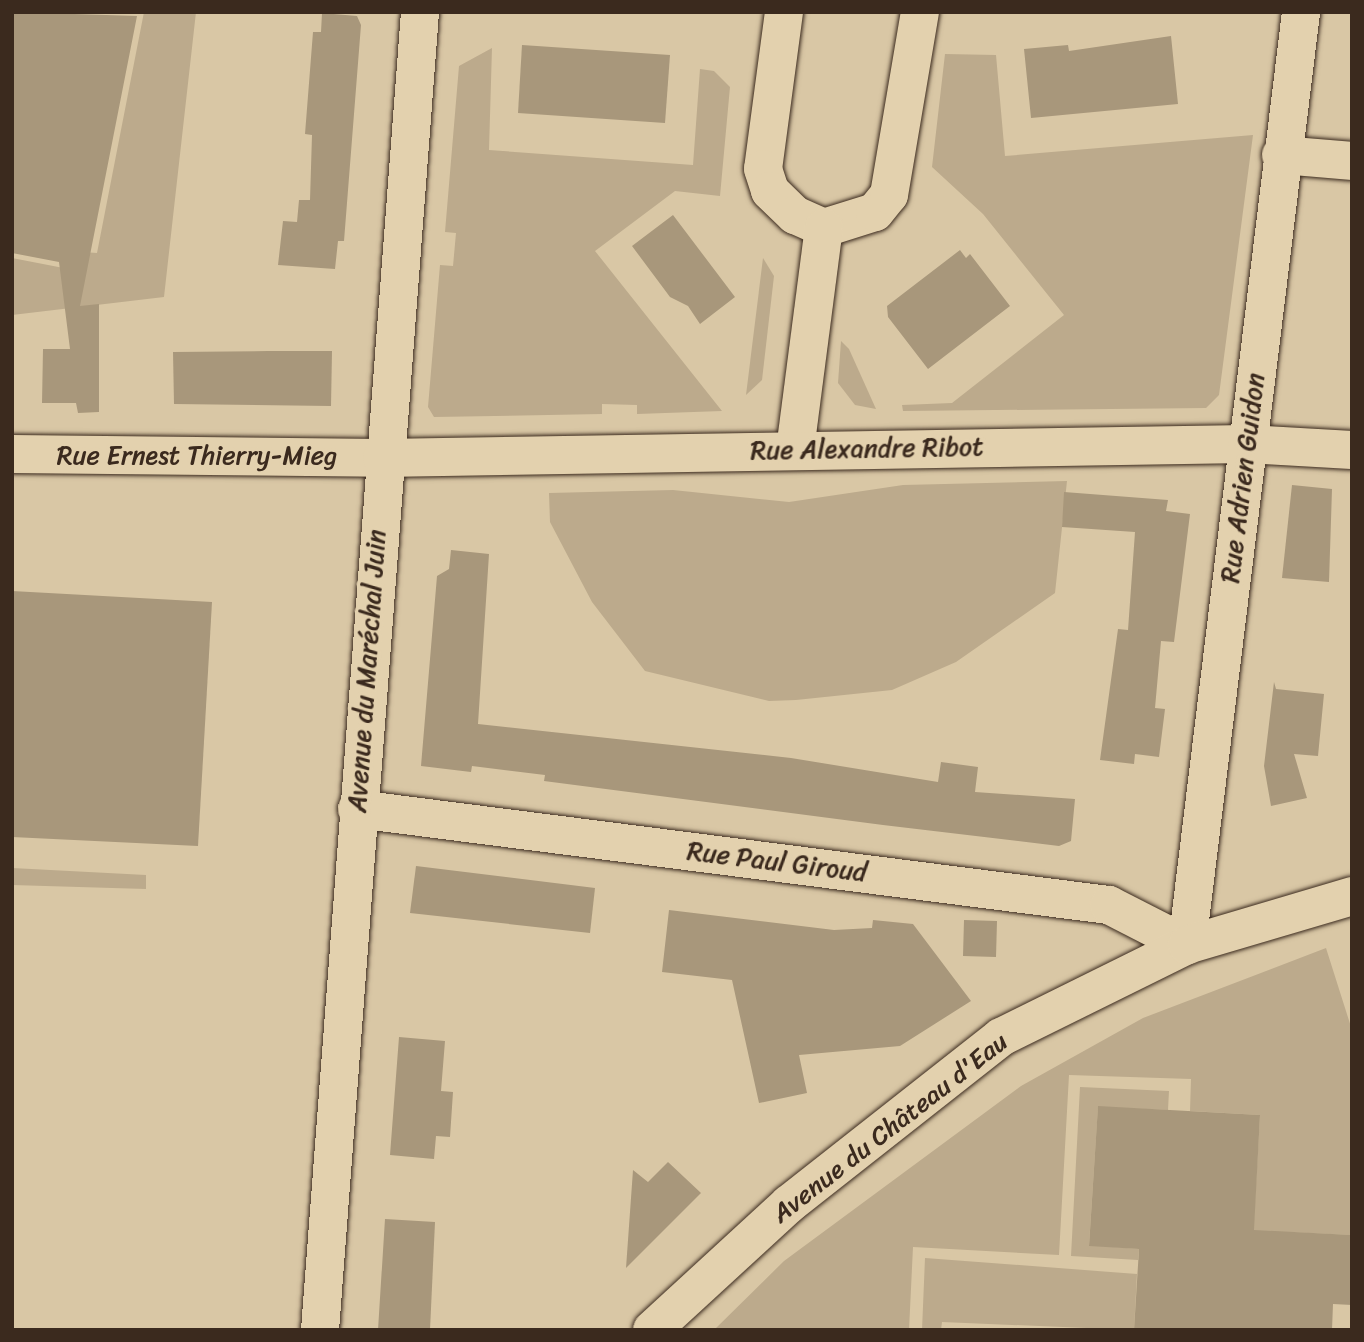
<!DOCTYPE html>
<html>
<head>
<meta charset="utf-8">
<style>
	body { margin:0 }
	#map { position:relative; width:1364px; height:1342px; overflow:hidden; background:#d9c7a5; font-family:Sriracha,sans-serif }
	div>[style] { position:absolute }
	[style*='--x'] { left:calc(var(--x)*1px); top:calc(var(--y)*1px); width:calc(var(--w)*1px); rotate:calc(var(--a)*1deg) }
	.green>* { inset:0; background:#bcaa8c }
	.building>* { inset:0; background:#a8977b }
	.roads { filter:drop-shadow(0 0 2px #3b2a1e) drop-shadow(0 0 2px #3b2a1e) }
	.street>* { height:38px; margin:-19px; padding:0 19px; transform-origin:19px; border-radius:19px; background:#e3d1ae }
	.secondary>* { height:38px; margin:-19px; padding:0 19px; transform-origin:19px; border-radius:19px; background:#e3d1ae }
	span { translate:-50% -50%; white-space:nowrap; text-align:center; line-height:1.15; -webkit-text-stroke:7px #e3d1ae; paint-order:stroke }
	.street-label { font-size:26px; color:#3b2a1e }
	.frame { position:absolute; inset:0; border:14px solid #3b2a1e; pointer-events:none }
</style>
</head>
<body>
<div id="map">
	<div class="green">
		<div style="clip-path:polygon(144px 12px,196px 12px,164px 297px,12px 315px,12px 258px,79px 271px,83px 252px,97px 253px)"></div>
		<div style="clip-path:polygon(492px 48px,489px 150px,693px 165px,700px 69px,714px 71px,730px 87px,720px 196px,675px 191px,595px 251px,722px 411px,637px 414px,637px 405px,602px 404px,602px 414px,434px 417px,428px 407px,440px 265px,453px 266px,456px 233px,445px 232px,459px 66px)"></div>
		<div style="clip-path:polygon(945px 54px,996px 55px,1005px 156px,1253px 135px,1219px 395px,1206px 408px,903px 411px,902px 405px,952px 403px,1064px 315px,983px 214px,932px 167px)"></div>
		<div style="clip-path:polygon(763px 258px,774px 276px,762px 380px,746px 395px)"></div>
		<div style="clip-path:polygon(841px 341px,849px 349px,876px 409px,855px 405px,838px 383px)"></div>
		<div style="clip-path:polygon(1067px 481px,1055px 593px,956px 662px,892px 690px,796px 700px,769px 701px,645px 671px,592px 602px,550px 522px,549px 493px,673px 490px,789px 502px,903px 485px)"></div>
		<div style="clip-path:polygon(12px 868px,146px 875px,146px 889px,12px 885px)"></div>
		<div style="clip-path:polygon(1326px 948px,1352px 1030px,1352px 1235px,1287px 1232px,1252px 1253px,1260px 1115px,1190px 1111px,1191px 1079px,1069px 1075px,1059px 1255px,913px 1247px,909px 1330px,714px 1330px,784px 1261px,1021px 1086px,1143px 1018px)"></div>
		<div style="clip-path:polygon(1080px 1087px,1169px 1091px,1168px 1110px,1098px 1107px,1089px 1245px,1139px 1249px,1138px 1260px,1071px 1256px)"></div>
		<div style="clip-path:polygon(925px 1258px,1137px 1274px,1134px 1330px,942px 1322px,941px 1330px,922px 1330px)"></div>
	</div>
	<div class="building">
		<div style="clip-path:polygon(12px 12px,137px 16px,80px 306px,99px 304px,99px 412px,78px 413px,76px 403px,42px 403px,43px 349px,70px 349px,59px 262px,12px 253px)"></div>
		<div style="clip-path:polygon(322px 13px,357px 16px,361px 25px,344px 241px,338px 241px,335px 269px,278px 265px,283px 221px,297px 222px,299px 200px,310px 200px,312px 135px,305px 134px,313px 32px,321px 32px)"></div>
		<div style="clip-path:polygon(1171px 36px,1178px 104px,1031px 118px,1024px 49px,1068px 45px,1069px 51px)"></div>
		<div style="clip-path:polygon(522px 45px,670px 55px,665px 123px,518px 113px)"></div>
		<div style="clip-path:polygon(673px 215px,735px 297px,700px 324px,688px 306px,670px 297px,632px 246px)"></div>
		<div style="clip-path:polygon(960px 250px,966px 258px,970px 254px,1010px 306px,928px 369px,888px 317px,887px 306px)"></div>
		<div style="clip-path:polygon(268px 351px,332px 351px,331px 406px,174px 404px,173px 352px)"></div>
		<div style="clip-path:polygon(1292px 485px,1332px 489px,1329px 582px,1282px 578px)"></div>
		<div style="clip-path:polygon(1064px 492px,1168px 500px,1166px 511px,1190px 514px,1174px 642px,1161px 641px,1155px 708px,1165px 709px,1159px 757px,1135px 754px,1134px 764px,1100px 760px,1118px 629px,1128px 630px,1135px 532px,1062px 527px)"></div>
		<div style="clip-path:polygon(451px 550px,489px 554px,478px 724px,791px 758px,938px 782px,941px 762px,978px 767px,975px 792px,1075px 799px,1071px 841px,1059px 846px,883px 825px,544px 781px,545px 775px,472px 766px,471px 772px,421px 766px,437px 576px,449px 569px)"></div>
		<div style="clip-path:polygon(12px 591px,212px 602px,198px 846px,12px 837px)"></div>
		<div style="clip-path:polygon(1274px 682px,1276px 689px,1324px 694px,1318px 756px,1294px 754px,1307px 798px,1271px 806px,1264px 766px)"></div>
		<div style="clip-path:polygon(416px 866px,595px 888px,590px 933px,410px 913px)"></div>
		<div style="clip-path:polygon(669px 910px,834px 930px,872px 928px,873px 920px,913px 924px,971px 1001px,900px 1046px,799px 1055px,807px 1093px,759px 1103px,732px 980px,662px 972px)"></div>
		<div style="clip-path:polygon(964px 920px,997px 921px,996px 957px,963px 956px)"></div>
		<div style="clip-path:polygon(399px 1037px,445px 1041px,441px 1091px,453px 1092px,450px 1137px,436px 1136px,434px 1159px,390px 1155px)"></div>
		<div style="clip-path:polygon(1098px 1106px,1260px 1115px,1254px 1230px,1352px 1235px,1352px 1305px,1333px 1304px,1332px 1330px,1134px 1330px,1139px 1249px,1089px 1246px)"></div>
		<div style="clip-path:polygon(668px 1162px,701px 1193px,626px 1268px,633px 1170px,648px 1182px)"></div>
		<div style="clip-path:polygon(385px 1219px,435px 1222px,430px 1330px,378px 1330px)"></div>
	</div>
	<div class="roads">
		<div class="street">
			<div style="--x:784;--y:12;--w:158;--a:97.6"></div>
			<div style="--x:763;--y:169;--w:23;--a:72"></div>
			<div style="--x:770;--y:191;--w:35;--a:44"></div>
			<div style="--x:795;--y:215;--w:32;--a:24"></div>
			<div style="--x:824;--y:228;--w:53;--a:-17.4"></div>
			<div style="--x:875;--y:212;--w:22;--a:-51"></div>
			<div style="--x:889;--y:195;--w:186;--a:-80.4"></div>
			<div style="--x:1281;--y:155;--w:71;--a:4.8"></div>
			<div style="--x:795;--y:450;--w:224;--a:-82.6"></div>
			<div style="--x:12;--y:454;--w:370;--a:0.6"></div>
			<div style="--x:382;--y:458;--w:865;--a:-0.93"></div>
			<div style="--x:1247;--y:444;--w:105;--a:3.3"></div>
			<div style="--x:357;--y:809;--w:758;--a:7.28"></div>
			<div style="--x:1109;--y:905;--w:88;--a:27.1"></div>
			<div style="--x:1187;--y:945;--w:940;--a:-83.03"></div>
			<div style="--x:652;--y:1330;--w:186;--a:-42.6"></div>
			<div style="--x:789;--y:1204;--w:270;--a:-38.2"></div>
			<div style="--x:1001;--y:1037;--w:208;--a:-26.3"></div>
			<div style="--x:1187;--y:945;--w:172;--a:-16.5"></div>
		</div>
		<div class="secondary">
			<div style="--x:320;--y:1330;--w:1322;--a:-85.66"></div>
		</div>
	</div>
	<div class="street-label">
		<span style="left:867px;top:449px;rotate:-1deg">Rue Alexandre Ribot</span>
		<span style="left:197px;top:456px">Rue Ernest Thierry-Mieg</span>
		<span style="left:1243px;top:478px;rotate:-83deg">Rue Adrien Guidon</span>
		<span style="left:367px;top:671px;rotate:-86deg">Avenue du Maréchal Juin</span>
		<span style="left:777px;top:862px;rotate:7deg">Rue Paul Giroud</span>
		<span style="left:890px;top:1128px;rotate:-38deg">Avenue du Château d'Eau</span>
	</div>
	<div class="frame"></div>
</div>
</body>
</html>
